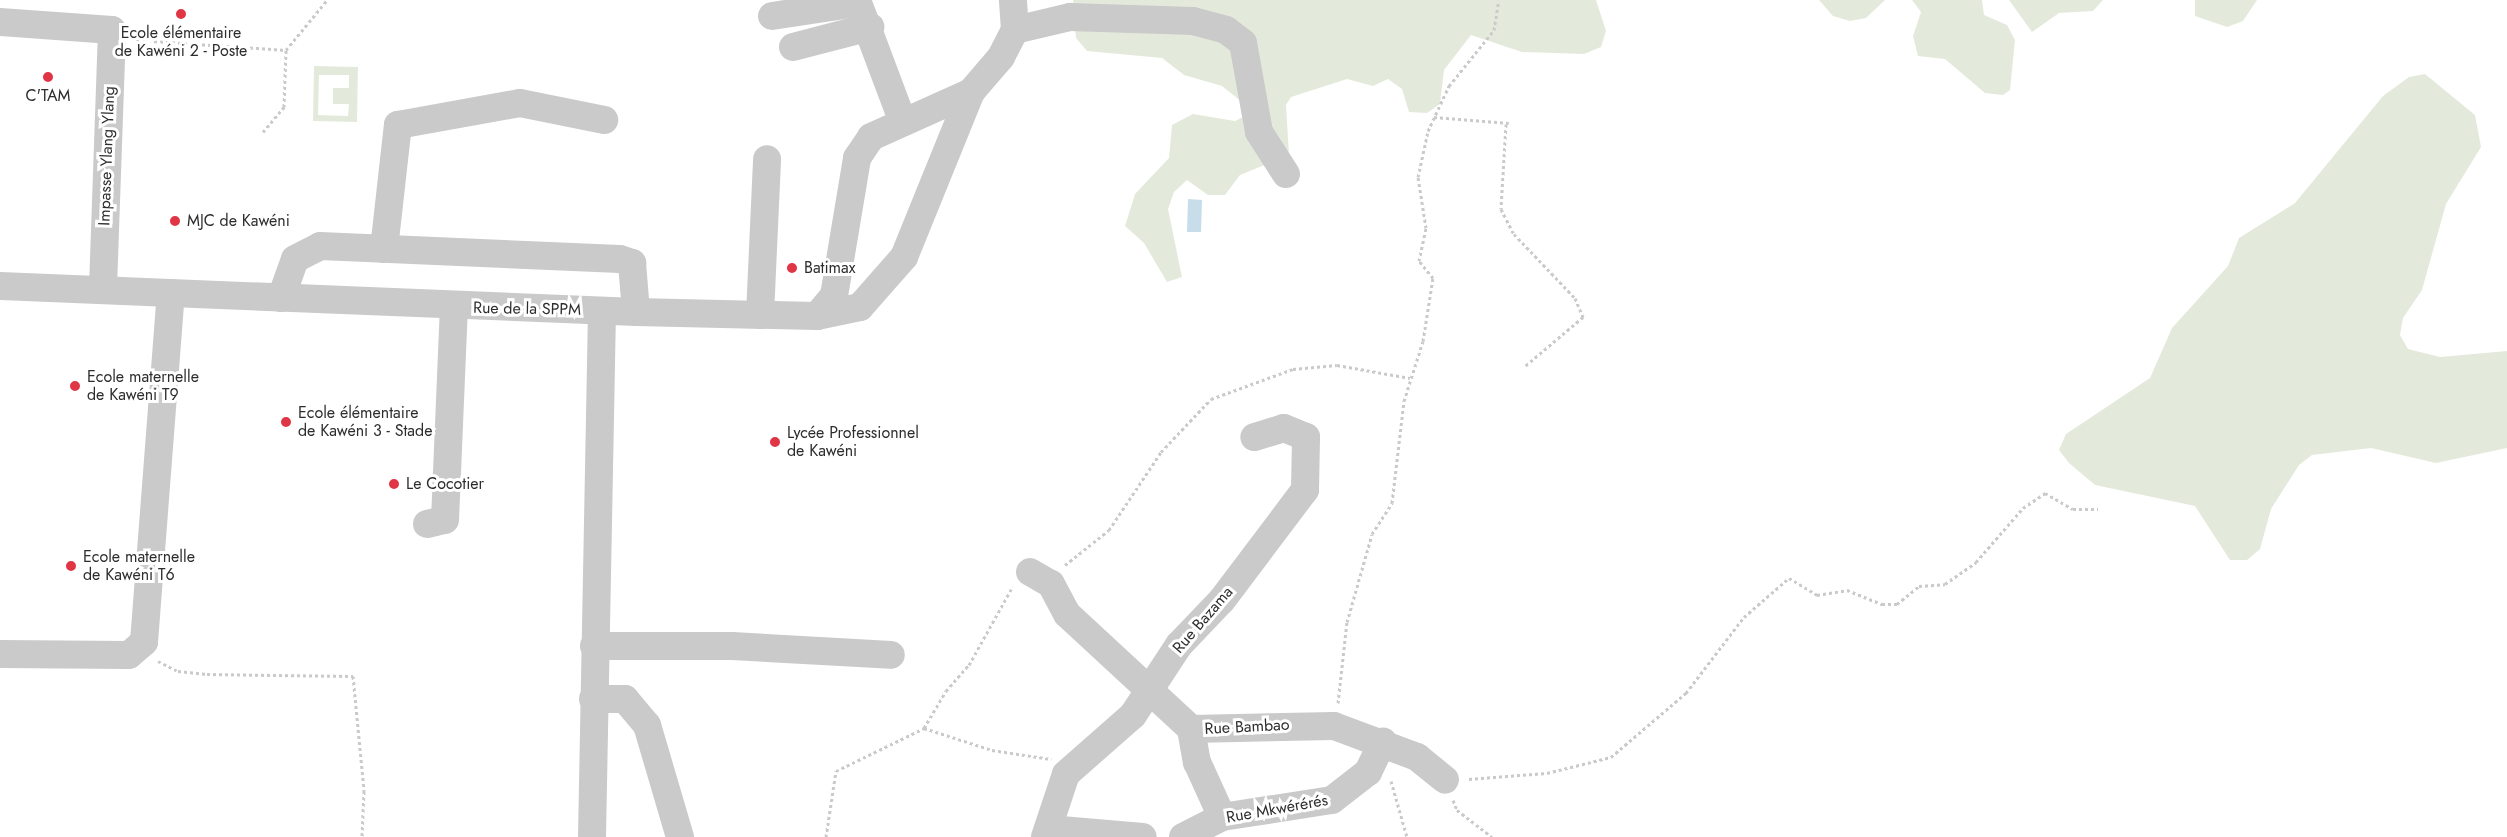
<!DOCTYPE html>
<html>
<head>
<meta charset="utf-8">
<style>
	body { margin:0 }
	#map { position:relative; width:2507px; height:837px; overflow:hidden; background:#fff; font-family:Jost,sans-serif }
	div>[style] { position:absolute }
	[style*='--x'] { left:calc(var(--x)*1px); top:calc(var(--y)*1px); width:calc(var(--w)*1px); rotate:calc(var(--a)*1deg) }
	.green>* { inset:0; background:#e4eadb }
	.water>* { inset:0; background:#c8ddea }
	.path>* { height:3px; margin-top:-1.5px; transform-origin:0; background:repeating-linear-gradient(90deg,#cacaca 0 3px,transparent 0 6px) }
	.minor>* { height:28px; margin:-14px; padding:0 14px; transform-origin:14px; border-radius:14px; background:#cacaca }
	.dots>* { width:16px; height:16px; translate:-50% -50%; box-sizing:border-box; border:3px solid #fff; border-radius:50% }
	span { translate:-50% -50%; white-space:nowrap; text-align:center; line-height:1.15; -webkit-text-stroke:6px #fff; paint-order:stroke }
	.poi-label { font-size:16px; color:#2d2d2d }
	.left { translate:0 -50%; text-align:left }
	.street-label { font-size:16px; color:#2d2d2d }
</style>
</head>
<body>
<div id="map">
	<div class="green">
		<div style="clip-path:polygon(1073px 0,1596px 0,1606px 31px,1601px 47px,1584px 54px,1522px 52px,1471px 35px,1444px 70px,1440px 104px,1427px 113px,1409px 112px,1402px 89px,1388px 79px,1373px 86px,1347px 79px,1291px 97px,1286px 105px,1289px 155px,1240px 175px,1225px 195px,1208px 195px,1187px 180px,1174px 192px,1168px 209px,1182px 277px,1167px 282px,1144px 243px,1125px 226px,1135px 194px,1169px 158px,1172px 125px,1193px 114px,1235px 121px,1243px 117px,1242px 102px,1222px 86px,1184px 75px,1162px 58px,1087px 51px,1076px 38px)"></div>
		<div style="clip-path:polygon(1819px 0,1885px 0,1866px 18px,1850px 21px,1833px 16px)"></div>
		<div style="clip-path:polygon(1912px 0,1982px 0,1984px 15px,2007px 25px,2015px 40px,2010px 90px,2003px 95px,1985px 93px,1945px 59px,1918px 56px,1913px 36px,1921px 12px)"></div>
		<div style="clip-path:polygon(2009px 0,2103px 0,2093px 11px,2059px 13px,2032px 32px)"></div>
		<div style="clip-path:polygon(2195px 0,2257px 0,2243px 21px,2227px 27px,2195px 16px)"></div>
		<div style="clip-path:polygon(evenodd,314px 66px,358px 67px,357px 122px,313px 121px,314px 66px,319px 75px,349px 75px,349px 88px,333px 88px,333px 104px,349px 104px,348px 116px,318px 115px,319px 75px)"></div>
		<div style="clip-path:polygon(2425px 74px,2475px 115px,2481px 147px,2446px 204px,2422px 290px,2403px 318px,2400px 335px,2408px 349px,2440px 357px,2507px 351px,2507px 448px,2436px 463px,2371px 448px,2312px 455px,2299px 465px,2271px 509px,2260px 549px,2247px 560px,2230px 560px,2195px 506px,2095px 485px,2069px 463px,2059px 450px,2066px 434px,2150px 378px,2172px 328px,2228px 266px,2239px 238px,2295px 203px,2383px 96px,2409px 77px)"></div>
	</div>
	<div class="water">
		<div style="clip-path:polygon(1188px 199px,1202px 200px,1201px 232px,1187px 232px)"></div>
	</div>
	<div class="path">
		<div style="--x:136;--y:40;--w:150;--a:3.8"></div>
		<div style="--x:1434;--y:117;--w:75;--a:4.6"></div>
		<div style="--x:1506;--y:124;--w:85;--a:93.4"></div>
		<div style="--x:1501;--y:209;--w:28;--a:63"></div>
		<div style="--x:1514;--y:234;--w:88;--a:46.4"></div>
		<div style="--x:1575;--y:298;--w:21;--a:67"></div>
		<div style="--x:1583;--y:317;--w:76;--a:139.8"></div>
		<div style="--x:263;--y:132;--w:33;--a:-50"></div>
		<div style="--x:284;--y:107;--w:57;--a:-88"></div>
		<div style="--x:286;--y:50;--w:65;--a:-50.6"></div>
		<div style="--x:1065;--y:565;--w:56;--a:-38.5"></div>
		<div style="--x:1109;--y:530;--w:94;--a:-56.3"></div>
		<div style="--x:1161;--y:452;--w:73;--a:-46.7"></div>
		<div style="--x:1211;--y:399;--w:87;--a:-20.1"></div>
		<div style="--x:1293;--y:369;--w:44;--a:-5.2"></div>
		<div style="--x:1337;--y:365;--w:74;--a:10.1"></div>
		<div style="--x:158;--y:661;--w:22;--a:27"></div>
		<div style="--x:178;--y:671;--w:29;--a:6"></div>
		<div style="--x:207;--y:674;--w:146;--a:0.8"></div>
		<div style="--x:353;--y:676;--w:116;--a:84.5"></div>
		<div style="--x:364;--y:791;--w:46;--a:92.5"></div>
		<div style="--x:1338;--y:703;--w:81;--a:-83.7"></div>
		<div style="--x:1347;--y:622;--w:91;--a:-74.1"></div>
		<div style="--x:1372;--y:534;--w:37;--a:-57"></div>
		<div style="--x:1392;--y:503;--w:103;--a:-83.3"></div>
		<div style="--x:1404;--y:401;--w:63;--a:-72.4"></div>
		<div style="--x:1423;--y:341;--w:64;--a:-81"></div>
		<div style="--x:1433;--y:278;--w:22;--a:-129"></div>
		<div style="--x:1419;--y:261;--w:34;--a:-78"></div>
		<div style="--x:1426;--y:228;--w:52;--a:-98.9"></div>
		<div style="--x:1418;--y:177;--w:47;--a:-77.7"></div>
		<div style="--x:1428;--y:131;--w:50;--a:-65"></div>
		<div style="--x:1449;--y:86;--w:72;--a:-51.2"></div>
		<div style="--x:1494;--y:30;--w:30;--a:-81"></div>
		<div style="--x:924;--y:728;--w:71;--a:17.9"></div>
		<div style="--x:992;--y:750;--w:60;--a:8.7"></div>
		<div style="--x:1469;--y:779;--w:78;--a:-4.4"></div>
		<div style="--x:1547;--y:773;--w:66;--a:-14"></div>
		<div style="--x:1611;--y:757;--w:99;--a:-40.5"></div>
		<div style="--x:1686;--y:693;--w:96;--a:-52.7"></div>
		<div style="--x:1744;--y:617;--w:60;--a:-40.9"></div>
		<div style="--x:1789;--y:578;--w:33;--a:31"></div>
		<div style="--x:1817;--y:595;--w:30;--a:-9"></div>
		<div style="--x:1847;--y:590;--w:38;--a:22"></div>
		<div style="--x:1882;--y:604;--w:15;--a:0"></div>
		<div style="--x:1897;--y:604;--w:28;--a:-39"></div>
		<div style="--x:1919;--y:586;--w:26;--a:-4"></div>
		<div style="--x:1945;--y:584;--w:38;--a:-35"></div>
		<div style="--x:1976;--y:562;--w:72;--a:-49"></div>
		<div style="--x:2023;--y:508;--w:27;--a:-34"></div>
		<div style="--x:2045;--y:493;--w:32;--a:30"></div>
		<div style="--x:2073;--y:509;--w:25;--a:0"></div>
		<div style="--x:1391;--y:781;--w:58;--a:74.1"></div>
		<div style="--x:1453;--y:800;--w:11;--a:68"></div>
		<div style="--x:1457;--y:810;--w:44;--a:37.6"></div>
		<div style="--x:826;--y:837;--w:67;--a:-81.4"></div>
		<div style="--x:836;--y:771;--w:98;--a:-26"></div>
		<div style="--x:924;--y:728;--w:43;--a:-59.3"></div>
		<div style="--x:946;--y:691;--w:35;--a:-49"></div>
		<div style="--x:969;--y:665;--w:90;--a:-60.9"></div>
	</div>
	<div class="minor">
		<div style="--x:857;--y:0;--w:128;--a:69.4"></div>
		<div style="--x:772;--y:16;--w:87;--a:-8.6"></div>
		<div style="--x:0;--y:22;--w:112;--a:4.1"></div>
		<div style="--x:112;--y:30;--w:257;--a:92"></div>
		<div style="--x:1015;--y:30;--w:57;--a:-13.3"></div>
		<div style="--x:1070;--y:17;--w:123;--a:1.9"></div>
		<div style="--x:1193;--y:21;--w:34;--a:15"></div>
		<div style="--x:1226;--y:30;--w:21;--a:37"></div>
		<div style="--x:1243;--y:43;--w:90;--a:79.8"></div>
		<div style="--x:1259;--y:132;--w:50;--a:57.3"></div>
		<div style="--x:793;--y:47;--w:80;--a:-14.6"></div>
		<div style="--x:384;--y:249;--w:125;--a:-83.6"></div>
		<div style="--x:398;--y:125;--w:124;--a:-10.2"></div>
		<div style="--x:520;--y:103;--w:86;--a:11.4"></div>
		<div style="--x:0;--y:286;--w:637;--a:2.34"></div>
		<div style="--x:636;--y:312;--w:181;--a:1.3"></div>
		<div style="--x:817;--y:316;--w:44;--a:-11.8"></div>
		<div style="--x:860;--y:307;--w:67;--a:-48.7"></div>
		<div style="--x:904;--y:257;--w:178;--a:-67.9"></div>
		<div style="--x:971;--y:92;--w:46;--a:-49.4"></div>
		<div style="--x:1001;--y:57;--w:30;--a:-63"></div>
		<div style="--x:1015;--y:30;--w:30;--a:-94"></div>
		<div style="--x:281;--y:298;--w:41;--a:-70.3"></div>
		<div style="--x:295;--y:259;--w:28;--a:-27"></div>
		<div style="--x:320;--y:246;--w:300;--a:2.5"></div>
		<div style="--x:620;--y:259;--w:13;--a:18"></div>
		<div style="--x:632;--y:263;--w:49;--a:85.3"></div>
		<div style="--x:760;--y:315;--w:156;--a:-87.4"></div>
		<div style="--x:817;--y:316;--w:26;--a:-50"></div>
		<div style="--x:834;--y:296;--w:140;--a:-80.5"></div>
		<div style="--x:857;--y:158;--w:25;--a:-56"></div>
		<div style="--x:871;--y:137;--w:110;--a:-24.2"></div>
		<div style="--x:427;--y:524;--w:18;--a:-13"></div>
		<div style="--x:445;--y:520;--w:212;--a:-87.6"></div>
		<div style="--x:1030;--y:572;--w:24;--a:30"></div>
		<div style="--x:1051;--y:584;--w:34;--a:62"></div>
		<div style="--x:1067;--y:614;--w:169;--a:42.8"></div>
		<div style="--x:1191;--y:729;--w:143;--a:-1.2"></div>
		<div style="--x:1334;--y:726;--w:89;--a:20.5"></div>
		<div style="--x:1417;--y:757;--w:36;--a:39"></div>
		<div style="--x:594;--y:646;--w:138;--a:0"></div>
		<div style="--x:732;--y:646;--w:159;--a:3.2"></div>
		<div style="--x:0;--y:654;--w:129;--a:0.4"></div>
		<div style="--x:129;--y:655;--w:20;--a:-41"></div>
		<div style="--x:144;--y:642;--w:350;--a:-85.6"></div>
		<div style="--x:593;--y:699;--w:32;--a:0"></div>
		<div style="--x:625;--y:699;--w:34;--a:50"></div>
		<div style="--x:647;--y:725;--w:117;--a:73.6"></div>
		<div style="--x:1191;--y:729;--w:34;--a:80"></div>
		<div style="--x:1197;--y:762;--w:60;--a:65.6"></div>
		<div style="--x:1049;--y:829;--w:94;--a:4.9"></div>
		<div style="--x:592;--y:837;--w:526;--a:-88.91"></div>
		<div style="--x:1045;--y:837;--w:66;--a:-71.6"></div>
		<div style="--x:1066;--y:774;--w:89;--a:-41.4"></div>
		<div style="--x:1133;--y:715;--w:84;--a:-56.7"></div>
		<div style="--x:1179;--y:645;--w:62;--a:-46.3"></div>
		<div style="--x:1222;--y:600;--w:138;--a:-53"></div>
		<div style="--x:1305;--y:490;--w:53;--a:-88.9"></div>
		<div style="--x:1306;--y:437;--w:24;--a:-158"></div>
		<div style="--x:1284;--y:428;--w:31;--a:163"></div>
		<div style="--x:1183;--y:837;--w:44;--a:-27.1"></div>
		<div style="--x:1222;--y:817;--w:111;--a:-8.8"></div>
		<div style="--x:1332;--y:800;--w:46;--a:-37.9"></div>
		<div style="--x:1368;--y:772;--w:34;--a:-64"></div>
	</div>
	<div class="dots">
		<div style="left:181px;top:14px;background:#df3544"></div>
		<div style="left:48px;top:77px;background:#df3544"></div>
		<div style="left:175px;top:221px;background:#df3544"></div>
		<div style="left:792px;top:268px;background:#df3544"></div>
		<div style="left:75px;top:386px;background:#df3544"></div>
		<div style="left:286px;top:422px;background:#df3544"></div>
		<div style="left:775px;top:442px;background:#df3544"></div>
		<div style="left:394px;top:484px;background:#df3544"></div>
		<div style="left:71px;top:566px;background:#df3544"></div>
	</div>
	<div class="poi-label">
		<span style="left:181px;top:42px">Ecole élémentaire<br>de Kawéni 2 - Poste</span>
		<span style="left:48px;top:96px">C'TAM</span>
		<span class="left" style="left:187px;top:221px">MJC de Kawéni</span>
		<span class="left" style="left:804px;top:268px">Batimax</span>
		<span class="left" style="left:87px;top:386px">Ecole maternelle<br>de Kawéni T9</span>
		<span class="left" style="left:298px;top:422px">Ecole élémentaire<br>de Kawéni 3 - Stade</span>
		<span class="left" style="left:787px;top:442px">Lycée Professionnel<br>de Kawéni</span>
		<span class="left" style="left:406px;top:484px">Le Cocotier</span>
		<span class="left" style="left:83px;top:566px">Ecole maternelle<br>de Kawéni T6</span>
	</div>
	<div class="street-label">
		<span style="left:107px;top:156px;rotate:-88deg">Impasse Ylang Ylang</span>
		<span style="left:527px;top:309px;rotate:1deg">Rue de la SPPM</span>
		<span style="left:1203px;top:620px;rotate:-49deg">Rue Bazama</span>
		<span style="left:1247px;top:727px;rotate:-3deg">Rue Bambao</span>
		<span style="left:1277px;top:809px;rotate:-10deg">Rue Mkwérérés</span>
	</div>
</div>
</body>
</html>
